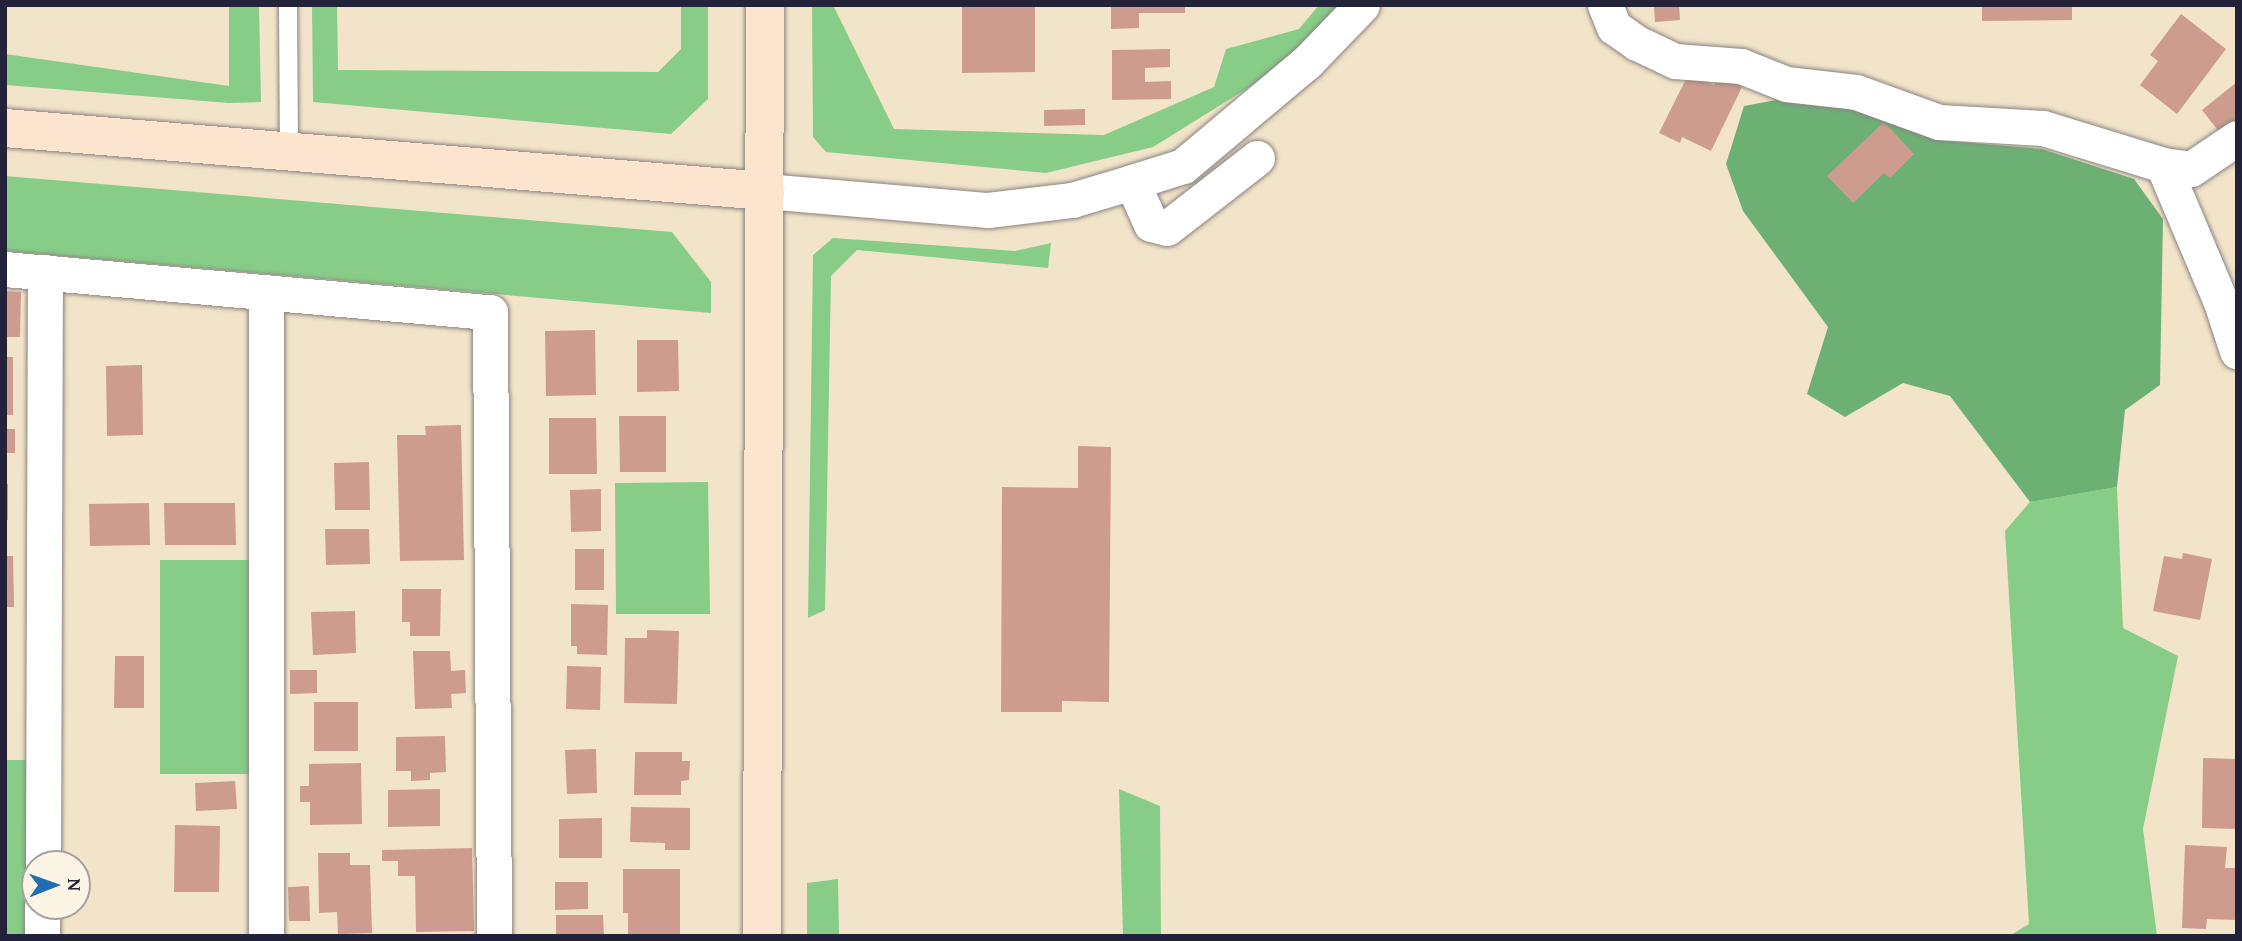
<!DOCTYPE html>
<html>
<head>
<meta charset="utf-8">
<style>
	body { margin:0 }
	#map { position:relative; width:2242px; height:941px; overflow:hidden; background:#f2e4c8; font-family:"Gentium Book Plus",serif }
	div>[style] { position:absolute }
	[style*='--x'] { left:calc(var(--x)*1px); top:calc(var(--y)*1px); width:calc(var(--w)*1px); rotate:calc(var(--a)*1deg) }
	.green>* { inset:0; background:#87cd88 }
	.forest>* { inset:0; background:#6db074 }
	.building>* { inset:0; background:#ce9c8e }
	.roads { filter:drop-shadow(0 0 2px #8a8382) drop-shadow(0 0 2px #8a8382) }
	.lane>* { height:18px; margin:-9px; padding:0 9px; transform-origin:9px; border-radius:9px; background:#fff }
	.street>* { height:35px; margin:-17.5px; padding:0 17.5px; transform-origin:17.5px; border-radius:17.5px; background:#fff }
	.secondary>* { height:38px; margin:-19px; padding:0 19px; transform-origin:19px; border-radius:19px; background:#fbe5cf }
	span { translate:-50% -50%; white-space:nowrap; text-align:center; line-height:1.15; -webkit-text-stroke:7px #fcf5e5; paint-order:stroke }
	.frame { position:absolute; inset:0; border:7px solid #22223b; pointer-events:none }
	.north { position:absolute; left:21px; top:850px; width:70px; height:70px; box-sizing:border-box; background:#fcf5e5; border:2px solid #a5a1a1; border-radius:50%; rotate:89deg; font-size:19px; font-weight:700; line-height:28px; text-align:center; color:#22223b }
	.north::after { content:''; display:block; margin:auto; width:24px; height:32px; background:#1f6fb2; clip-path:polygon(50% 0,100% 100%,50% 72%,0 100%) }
</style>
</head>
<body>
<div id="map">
	<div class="green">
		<div style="clip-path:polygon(229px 5px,259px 5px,261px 102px,229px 103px,5px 85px,5px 54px,229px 86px)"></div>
		<div style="clip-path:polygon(312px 5px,337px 5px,338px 70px,658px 72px,681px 49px,681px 5px,708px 5px,708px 99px,671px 134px,313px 102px)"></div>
		<div style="clip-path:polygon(812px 5px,833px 5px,894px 129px,1104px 135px,1214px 87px,1226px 49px,1299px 29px,1319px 5px,1342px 5px,1301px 55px,1153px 147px,1046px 173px,826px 152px,813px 137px)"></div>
		<div style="clip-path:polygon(5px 176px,672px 232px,711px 282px,711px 313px,5px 251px)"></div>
		<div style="clip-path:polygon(833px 238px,1015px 251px,1051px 243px,1048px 268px,857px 250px,831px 276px,825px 610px,808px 618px,813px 255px)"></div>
		<div style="clip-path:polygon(708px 482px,710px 614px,616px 614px,615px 483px)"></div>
		<div style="clip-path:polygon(2117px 487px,2123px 628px,2178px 656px,2143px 829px,2157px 936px,2009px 936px,2029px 924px,2005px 531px,2030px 502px)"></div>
		<div style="clip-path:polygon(160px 560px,253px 560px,253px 774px,160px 774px)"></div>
		<div style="clip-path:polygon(5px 760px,28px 760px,28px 936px,5px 936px)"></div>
		<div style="clip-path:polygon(1119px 789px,1160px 806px,1161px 936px,1123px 936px)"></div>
		<div style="clip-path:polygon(838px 879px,839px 936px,807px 936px,807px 883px)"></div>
	</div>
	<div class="forest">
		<div style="clip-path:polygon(1781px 99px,1866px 103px,1936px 140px,2042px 149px,2134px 179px,2163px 219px,2160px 385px,2125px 410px,2117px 487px,2030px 502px,1950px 396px,1903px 383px,1845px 417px,1807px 394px,1828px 327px,1743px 211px,1726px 164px,1744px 106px)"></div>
	</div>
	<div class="building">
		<div style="clip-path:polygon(962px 5px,1035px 5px,1035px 72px,962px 73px)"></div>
		<div style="clip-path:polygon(1111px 5px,1185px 5px,1185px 13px,1139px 13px,1139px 28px,1111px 29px)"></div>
		<div style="clip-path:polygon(1654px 5px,1679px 5px,1680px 20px,1655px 22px)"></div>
		<div style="clip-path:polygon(1982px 5px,2072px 5px,2072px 20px,1982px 21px)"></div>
		<div style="clip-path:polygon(2181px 14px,2226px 49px,2177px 114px,2140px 85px,2158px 61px,2150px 55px)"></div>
		<div style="clip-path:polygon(1170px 49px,1170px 67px,1145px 68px,1145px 82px,1171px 81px,1171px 99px,1112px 100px,1112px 50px)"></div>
		<div style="clip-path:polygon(1689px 73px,1714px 85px,1718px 75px,1742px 87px,1711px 151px,1682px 137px,1680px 143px,1659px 133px)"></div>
		<div style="clip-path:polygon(2237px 82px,2237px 120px,2220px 133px,2202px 110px)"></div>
		<div style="clip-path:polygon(1085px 109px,1085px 125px,1044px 126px,1044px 110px)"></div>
		<div style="clip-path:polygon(1884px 122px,1914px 154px,1890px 178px,1884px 173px,1853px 203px,1827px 176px)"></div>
		<div style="clip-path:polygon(5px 291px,21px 292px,20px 337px,5px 337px)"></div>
		<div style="clip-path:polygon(595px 330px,596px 395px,546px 396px,545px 331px)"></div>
		<div style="clip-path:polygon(637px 340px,678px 340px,679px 391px,637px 392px)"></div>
		<div style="clip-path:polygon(5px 357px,13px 357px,13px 415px,5px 415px)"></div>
		<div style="clip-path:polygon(142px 365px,143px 435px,107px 436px,106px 366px)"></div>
		<div style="clip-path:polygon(619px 416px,666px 416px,666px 472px,620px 472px)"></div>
		<div style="clip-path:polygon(549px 418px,596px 418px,597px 474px,549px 474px)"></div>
		<div style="clip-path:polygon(461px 425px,464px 560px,400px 561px,397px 435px,426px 435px,425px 426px)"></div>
		<div style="clip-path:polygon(5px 429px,15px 429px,15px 453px,5px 453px)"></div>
		<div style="clip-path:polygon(1078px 446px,1111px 447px,1109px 702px,1062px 701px,1062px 712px,1001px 712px,1002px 487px,1078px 488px)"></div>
		<div style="clip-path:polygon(369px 462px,370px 510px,335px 510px,334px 463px)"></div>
		<div style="clip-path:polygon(5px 484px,8px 484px,8px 520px,5px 520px)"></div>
		<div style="clip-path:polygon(601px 489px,601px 531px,571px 532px,570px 490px)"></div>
		<div style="clip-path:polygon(149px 503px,150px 545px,90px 546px,89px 504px)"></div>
		<div style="clip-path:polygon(164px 503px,235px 503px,236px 545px,165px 545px)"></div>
		<div style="clip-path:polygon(325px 529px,369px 529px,370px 564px,326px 565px)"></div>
		<div style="clip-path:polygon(575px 549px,604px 549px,604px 590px,575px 590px)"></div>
		<div style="clip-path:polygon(2183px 553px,2212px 559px,2200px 620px,2153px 611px,2164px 556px,2182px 559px)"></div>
		<div style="clip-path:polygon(5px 556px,13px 556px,14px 607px,5px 607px)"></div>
		<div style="clip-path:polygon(402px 589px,441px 589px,440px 636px,410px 636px,410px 622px,402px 622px)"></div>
		<div style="clip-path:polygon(571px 604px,608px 605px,607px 655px,577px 654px,577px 646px,571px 646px)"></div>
		<div style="clip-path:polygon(355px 611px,356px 653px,313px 655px,311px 612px)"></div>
		<div style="clip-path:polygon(647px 630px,679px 631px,677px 704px,624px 703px,625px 638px,647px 638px)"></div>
		<div style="clip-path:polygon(413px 651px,450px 651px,451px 671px,465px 670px,466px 693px,451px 694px,452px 708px,415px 709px)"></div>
		<div style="clip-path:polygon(115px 656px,144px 656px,144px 708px,114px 708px)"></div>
		<div style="clip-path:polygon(567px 666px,601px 667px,600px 710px,566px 709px)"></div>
		<div style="clip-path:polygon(290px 670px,317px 670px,317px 693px,290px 694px)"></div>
		<div style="clip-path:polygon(314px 702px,358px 702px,358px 751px,314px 751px)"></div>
		<div style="clip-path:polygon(445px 736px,446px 772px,430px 773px,430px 780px,411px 781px,411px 771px,396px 771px,396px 737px)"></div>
		<div style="clip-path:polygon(596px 749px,597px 793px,567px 794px,565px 750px)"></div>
		<div style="clip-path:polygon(635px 752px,682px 752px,682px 761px,690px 761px,689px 780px,681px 781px,681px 795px,634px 795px)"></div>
		<div style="clip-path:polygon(2203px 758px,2237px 759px,2237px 829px,2202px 828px)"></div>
		<div style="clip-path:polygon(361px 763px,362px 824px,310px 825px,310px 802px,300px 802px,300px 786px,309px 786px,309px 764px)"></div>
		<div style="clip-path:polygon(235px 781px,237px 809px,196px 811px,195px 783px)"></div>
		<div style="clip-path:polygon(440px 789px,440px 826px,388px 827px,388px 790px)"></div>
		<div style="clip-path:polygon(631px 807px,690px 808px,690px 850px,665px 850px,665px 843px,630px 842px)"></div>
		<div style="clip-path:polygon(602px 818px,602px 858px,559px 858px,559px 819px)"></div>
		<div style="clip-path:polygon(175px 825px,220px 826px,219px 892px,174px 892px)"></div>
		<div style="clip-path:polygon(2185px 845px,2227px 847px,2225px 868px,2237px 868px,2237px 920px,2207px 919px,2206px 929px,2182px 928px)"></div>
		<div style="clip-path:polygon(472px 848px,474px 931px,416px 932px,415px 876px,398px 876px,398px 861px,382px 861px,382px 850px)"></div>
		<div style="clip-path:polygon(318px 853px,350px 853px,350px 865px,370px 865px,372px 933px,338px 934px,337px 912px,319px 913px)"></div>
		<div style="clip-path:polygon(623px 869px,680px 869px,680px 936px,628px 936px,628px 913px,623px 913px)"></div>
		<div style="clip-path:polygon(555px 882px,588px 882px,588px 909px,555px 910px)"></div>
		<div style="clip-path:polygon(309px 886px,310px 921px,289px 921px,288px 887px)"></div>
		<div style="clip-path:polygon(556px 915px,603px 915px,604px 936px,556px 936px)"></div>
	</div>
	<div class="roads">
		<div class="lane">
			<div style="--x:288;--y:5;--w:147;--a:89.6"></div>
		</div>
		<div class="street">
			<div style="--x:1605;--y:5;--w:24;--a:68"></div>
			<div style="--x:1614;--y:27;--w:28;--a:35"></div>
			<div style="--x:1637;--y:43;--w:42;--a:25.3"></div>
			<div style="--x:1675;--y:61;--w:66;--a:4.3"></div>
			<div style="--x:1741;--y:66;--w:48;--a:21.8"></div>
			<div style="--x:1786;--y:84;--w:70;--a:6.5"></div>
			<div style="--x:1856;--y:92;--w:88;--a:19.9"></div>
			<div style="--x:1939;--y:122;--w:104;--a:3.3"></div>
			<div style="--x:2043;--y:128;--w:126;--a:17.1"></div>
			<div style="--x:2163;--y:165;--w:28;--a:8"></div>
			<div style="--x:2191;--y:169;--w:55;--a:-34"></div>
			<div style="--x:2163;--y:165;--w:149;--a:67.1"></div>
			<div style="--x:2221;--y:302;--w:52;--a:71.9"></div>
			<div style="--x:1132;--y:182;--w:46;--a:65.7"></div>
			<div style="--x:1151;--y:224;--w:16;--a:14"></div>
			<div style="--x:1167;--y:228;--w:114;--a:-37.9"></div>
			<div style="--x:765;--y:191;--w:224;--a:4.9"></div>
			<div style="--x:988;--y:210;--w:85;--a:-6.8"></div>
			<div style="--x:1072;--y:200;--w:63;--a:-16.7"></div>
			<div style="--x:1132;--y:182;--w:53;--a:-17.4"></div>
			<div style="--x:1183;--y:166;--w:162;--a:-40"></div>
			<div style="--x:1307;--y:62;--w:79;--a:-46"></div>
			<div style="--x:5;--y:269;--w:487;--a:5.1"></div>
			<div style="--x:490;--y:312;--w:624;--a:89.63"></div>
			<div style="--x:266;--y:292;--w:644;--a:90"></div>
			<div style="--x:43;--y:864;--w:592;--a:-89.81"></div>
			<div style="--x:42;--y:936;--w:30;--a:-90"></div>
		</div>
		<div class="secondary">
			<div style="--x:5;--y:128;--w:763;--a:4.74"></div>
			<div style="--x:762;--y:936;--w:931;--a:-89.82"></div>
		</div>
	</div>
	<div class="frame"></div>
	<div class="north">N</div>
</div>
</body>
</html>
